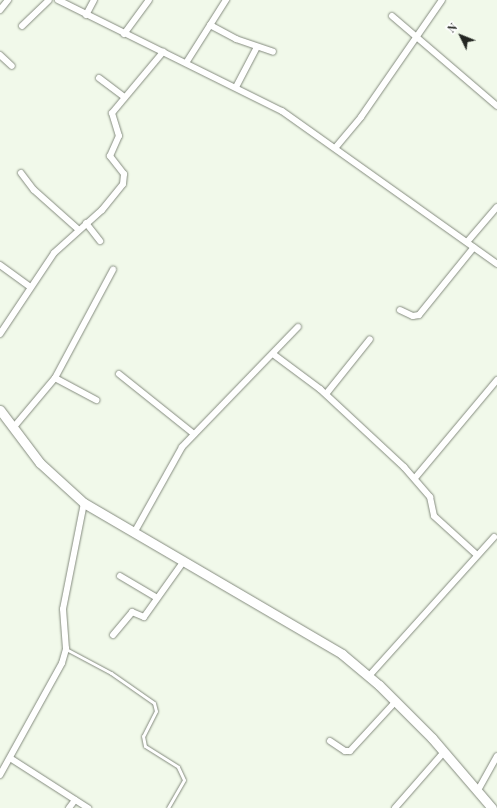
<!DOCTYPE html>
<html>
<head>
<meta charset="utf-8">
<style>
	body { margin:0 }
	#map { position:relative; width:497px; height:808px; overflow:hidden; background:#f1f9ea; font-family:"Playfair Display",serif }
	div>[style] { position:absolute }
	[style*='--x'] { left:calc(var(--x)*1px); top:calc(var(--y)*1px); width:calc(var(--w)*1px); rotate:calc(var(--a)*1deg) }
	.roads { filter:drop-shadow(0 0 1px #848b7e) drop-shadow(0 0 1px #848b7e) }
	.service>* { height:3px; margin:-1.5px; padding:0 1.5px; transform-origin:1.5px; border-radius:1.5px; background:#fff }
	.minor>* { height:6px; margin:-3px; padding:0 3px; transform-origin:3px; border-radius:3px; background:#fff }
	.secondary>* { height:9px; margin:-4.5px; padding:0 4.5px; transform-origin:4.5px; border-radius:4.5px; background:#fff }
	span { translate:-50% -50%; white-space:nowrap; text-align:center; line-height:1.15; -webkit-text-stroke:4px #fff; paint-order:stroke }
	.north { position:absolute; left:441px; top:16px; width:40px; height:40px; -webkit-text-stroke:3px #fff; paint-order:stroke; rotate:313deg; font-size:11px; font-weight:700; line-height:16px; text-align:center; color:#242722 }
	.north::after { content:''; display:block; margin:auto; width:14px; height:18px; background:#242722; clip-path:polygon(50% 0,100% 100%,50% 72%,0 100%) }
</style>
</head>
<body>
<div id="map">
	<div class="roads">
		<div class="service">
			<div style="--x:66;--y:649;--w:51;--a:28.1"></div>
			<div style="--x:111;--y:673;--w:52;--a:34.9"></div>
			<div style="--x:154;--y:703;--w:8;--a:76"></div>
			<div style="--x:156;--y:711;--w:28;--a:117"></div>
			<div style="--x:143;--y:736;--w:10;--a:79"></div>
			<div style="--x:145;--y:746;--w:39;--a:32"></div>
			<div style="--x:178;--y:767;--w:14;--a:65"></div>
			<div style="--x:184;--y:780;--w:32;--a:120"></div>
		</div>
		<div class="minor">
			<div style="--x:58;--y:0;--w:250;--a:26.4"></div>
			<div style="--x:282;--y:111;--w:264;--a:35.4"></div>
			<div style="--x:0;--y:10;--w:13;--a:-51"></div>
			<div style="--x:86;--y:15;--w:17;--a:-62"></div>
			<div style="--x:392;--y:16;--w:138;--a:40.6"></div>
			<div style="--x:210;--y:25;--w:30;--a:28"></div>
			<div style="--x:236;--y:39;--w:39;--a:19"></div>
			<div style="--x:22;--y:26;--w:37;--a:-44"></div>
			<div style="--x:124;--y:34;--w:42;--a:-53.7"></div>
			<div style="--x:0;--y:55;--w:16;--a:43"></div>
			<div style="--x:186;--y:63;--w:75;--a:-57.6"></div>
			<div style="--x:99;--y:78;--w:31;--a:37"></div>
			<div style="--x:236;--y:87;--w:45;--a:-62.3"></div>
			<div style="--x:336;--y:147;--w:39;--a:-50"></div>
			<div style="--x:361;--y:117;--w:142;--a:-55.3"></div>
			<div style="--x:21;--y:173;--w:21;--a:53"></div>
			<div style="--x:34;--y:190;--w:59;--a:41.6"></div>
			<div style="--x:86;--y:223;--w:23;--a:52"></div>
			<div style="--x:467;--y:242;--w:46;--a:-49.4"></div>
			<div style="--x:0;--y:265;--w:37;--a:36"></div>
			<div style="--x:400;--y:310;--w:14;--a:25"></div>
			<div style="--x:413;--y:316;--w:6;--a:-9"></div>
			<div style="--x:419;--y:315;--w:87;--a:-51"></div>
			<div style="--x:0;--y:334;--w:97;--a:-56.3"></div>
			<div style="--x:54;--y:253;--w:64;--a:-41.9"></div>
			<div style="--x:102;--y:210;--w:33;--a:-51"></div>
			<div style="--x:123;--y:184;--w:10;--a:-84"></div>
			<div style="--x:124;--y:174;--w:23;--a:-128"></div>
			<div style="--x:110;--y:156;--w:22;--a:-66"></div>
			<div style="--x:119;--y:136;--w:24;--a:-107"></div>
			<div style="--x:112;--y:113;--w:80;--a:-50.1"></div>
			<div style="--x:273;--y:354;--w:59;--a:36.7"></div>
			<div style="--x:320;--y:389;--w:115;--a:42.9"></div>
			<div style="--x:404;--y:467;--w:40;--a:49"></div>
			<div style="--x:430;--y:497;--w:19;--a:78"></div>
			<div style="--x:434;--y:516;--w:58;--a:42.2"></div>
			<div style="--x:119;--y:374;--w:96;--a:38.7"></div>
			<div style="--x:55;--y:378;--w:47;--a:28.2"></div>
			<div style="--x:326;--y:394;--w:70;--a:-51.3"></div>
			<div style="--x:13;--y:428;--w:65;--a:-50"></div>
			<div style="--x:55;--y:378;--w:123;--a:-61.8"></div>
			<div style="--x:415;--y:478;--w:128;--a:-50.1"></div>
			<div style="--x:134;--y:533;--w:98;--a:-60.8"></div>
			<div style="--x:182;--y:447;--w:167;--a:-46"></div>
			<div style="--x:120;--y:576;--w:43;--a:30.7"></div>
			<div style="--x:113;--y:635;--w:30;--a:-50"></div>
			<div style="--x:132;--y:612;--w:13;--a:23"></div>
			<div style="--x:144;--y:617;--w:69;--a:-54.5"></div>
			<div style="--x:369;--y:676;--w:187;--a:-48"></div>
			<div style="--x:330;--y:741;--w:18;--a:34"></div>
			<div style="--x:345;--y:751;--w:5;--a:0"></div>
			<div style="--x:350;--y:751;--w:68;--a:-47.4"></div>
			<div style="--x:10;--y:758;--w:93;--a:32.7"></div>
			<div style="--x:0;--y:775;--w:128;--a:-61"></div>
			<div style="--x:62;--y:663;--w:15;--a:-74"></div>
			<div style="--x:66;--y:649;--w:40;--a:-94.3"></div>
			<div style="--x:63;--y:609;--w:108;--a:-78.8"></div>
			<div style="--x:477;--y:792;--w:41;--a:-60.9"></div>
			<div style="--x:69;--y:808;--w:10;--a:-53"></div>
			<div style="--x:395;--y:808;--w:74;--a:-48.8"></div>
		</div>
		<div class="secondary">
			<div style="--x:0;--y:410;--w:66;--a:53"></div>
			<div style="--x:40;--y:463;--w:59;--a:42.3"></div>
			<div style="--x:84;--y:503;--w:299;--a:30.3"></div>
			<div style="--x:342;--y:654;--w:48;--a:40"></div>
			<div style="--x:379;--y:685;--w:75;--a:45"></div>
			<div style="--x:432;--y:738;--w:92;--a:49.4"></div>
		</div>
	</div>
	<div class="north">N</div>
</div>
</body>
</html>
